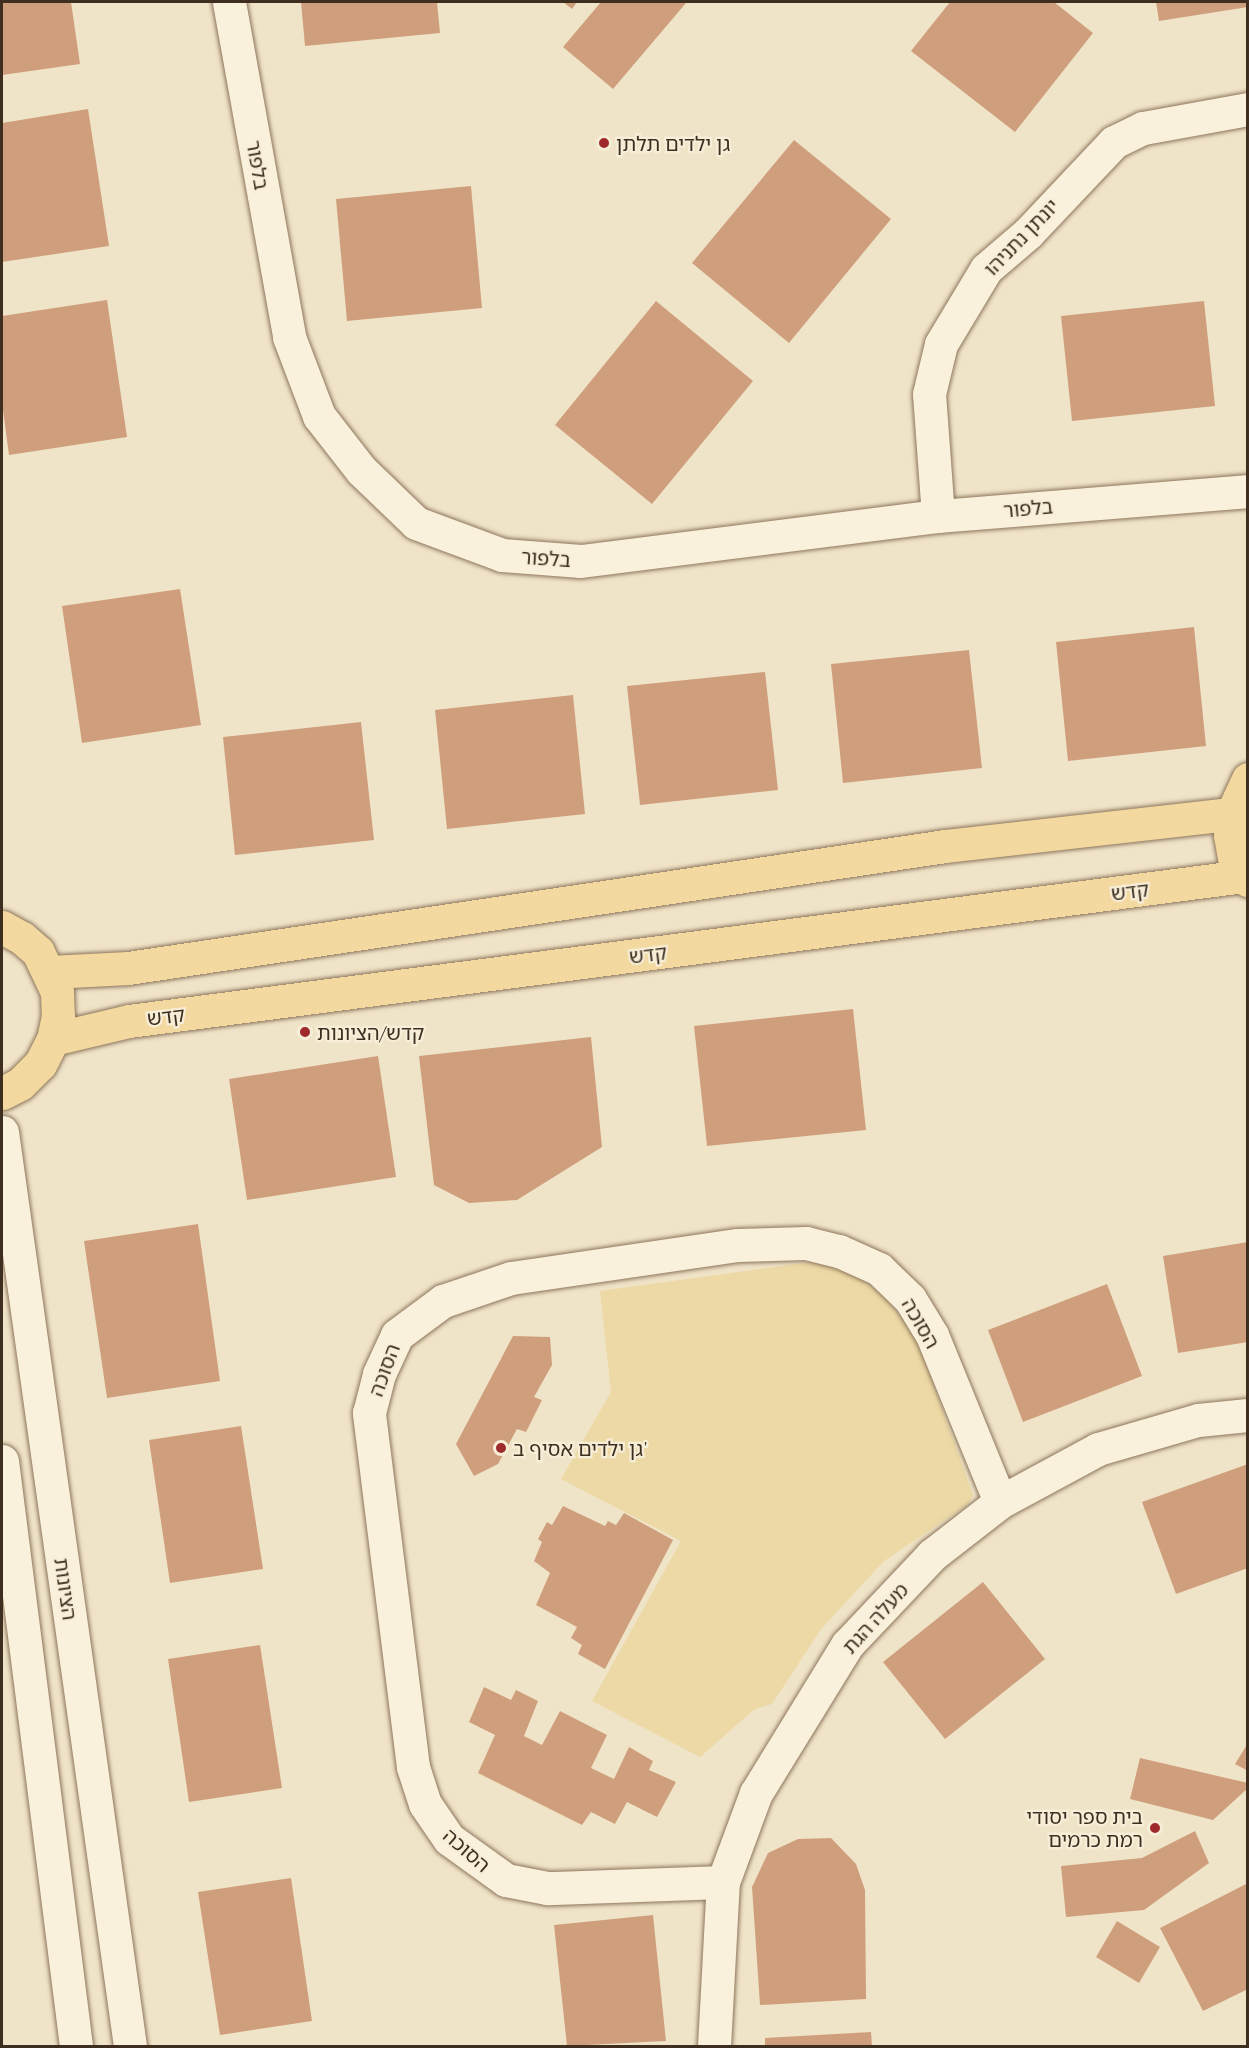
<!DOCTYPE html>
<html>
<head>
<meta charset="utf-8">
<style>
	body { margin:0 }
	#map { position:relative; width:1249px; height:2048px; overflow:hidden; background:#f0e4c8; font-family:"PT Serif","Noto Sans Hebrew",serif }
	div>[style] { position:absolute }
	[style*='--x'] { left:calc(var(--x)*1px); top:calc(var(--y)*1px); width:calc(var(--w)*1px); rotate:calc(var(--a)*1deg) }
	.sand>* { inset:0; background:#ecd9a5 }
	.building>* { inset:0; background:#cf9f7d }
	.roads { filter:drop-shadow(0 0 2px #8d765c) drop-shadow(0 0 2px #8d765c) }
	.minor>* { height:33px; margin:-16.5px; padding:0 16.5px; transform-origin:16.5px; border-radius:16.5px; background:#faf1dc }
	.major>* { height:33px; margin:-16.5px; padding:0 16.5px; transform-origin:16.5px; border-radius:16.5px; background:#f3d9a0 }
	.dots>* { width:16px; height:16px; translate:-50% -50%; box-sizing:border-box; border:3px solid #f7eed8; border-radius:50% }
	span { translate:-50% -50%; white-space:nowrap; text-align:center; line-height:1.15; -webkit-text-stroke:4.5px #f7eed8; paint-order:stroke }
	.poi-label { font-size:20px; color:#3d2e20 }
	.left { translate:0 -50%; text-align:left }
	.right { translate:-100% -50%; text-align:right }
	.street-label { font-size:20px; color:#3d2e20 }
	.frame { position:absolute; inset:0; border:3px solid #3d2e20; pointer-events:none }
</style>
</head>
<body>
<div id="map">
	<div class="sand">
		<div style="clip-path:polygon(825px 1260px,851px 1272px,882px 1294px,916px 1336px,973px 1495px,967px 1505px,884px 1561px,821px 1629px,772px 1704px,755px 1709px,700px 1757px,592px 1701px,681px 1541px,561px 1479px,611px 1392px,600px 1291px)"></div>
	</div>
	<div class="building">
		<div style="clip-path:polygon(2px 2px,71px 2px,80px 64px,2px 75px)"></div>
		<div style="clip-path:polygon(301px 2px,437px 2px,440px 33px,305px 46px)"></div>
		<div style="clip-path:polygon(563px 2px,577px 2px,572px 9px)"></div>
		<div style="clip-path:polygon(601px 2px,686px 3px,613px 89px,563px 47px)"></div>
		<div style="clip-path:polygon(950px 2px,1054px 2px,1093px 33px,1015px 132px,911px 51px)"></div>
		<div style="clip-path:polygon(1156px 2px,1248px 2px,1248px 7px,1159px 21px)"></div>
		<div style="clip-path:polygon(88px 109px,109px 246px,2px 262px,2px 123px)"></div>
		<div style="clip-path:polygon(794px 140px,891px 219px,789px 343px,692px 263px)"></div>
		<div style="clip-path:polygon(471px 186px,482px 308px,347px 321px,336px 199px)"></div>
		<div style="clip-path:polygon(107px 300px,127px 437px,9px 455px,2px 403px,2px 316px)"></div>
		<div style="clip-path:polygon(656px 301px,753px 381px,652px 504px,555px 425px)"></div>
		<div style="clip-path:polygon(1204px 301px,1215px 406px,1072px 421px,1061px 316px)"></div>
		<div style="clip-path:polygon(180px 589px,201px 725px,82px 743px,62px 606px)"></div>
		<div style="clip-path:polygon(1194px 627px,1206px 746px,1068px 761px,1056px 642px)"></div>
		<div style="clip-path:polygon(969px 650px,982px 768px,843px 783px,831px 664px)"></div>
		<div style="clip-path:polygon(765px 672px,778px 790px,640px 805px,627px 686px)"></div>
		<div style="clip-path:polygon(573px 695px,585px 814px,447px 829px,435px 710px)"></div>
		<div style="clip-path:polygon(361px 722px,374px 840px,235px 855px,223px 737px)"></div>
		<div style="clip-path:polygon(853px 1009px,866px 1130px,707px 1146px,694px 1026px)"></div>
		<div style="clip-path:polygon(591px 1037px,602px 1147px,517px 1200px,469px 1203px,434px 1185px,419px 1056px)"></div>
		<div style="clip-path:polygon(378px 1056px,396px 1177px,247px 1200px,229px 1079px)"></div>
		<div style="clip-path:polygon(198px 1224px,220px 1381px,107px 1398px,84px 1241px)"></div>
		<div style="clip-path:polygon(1248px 1242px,1248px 1342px,1178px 1353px,1163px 1256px)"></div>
		<div style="clip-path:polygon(1107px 1284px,1142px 1376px,1023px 1422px,988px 1330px)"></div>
		<div style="clip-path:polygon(513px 1336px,550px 1337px,552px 1365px,534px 1397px,542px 1400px,526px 1432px,517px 1429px,498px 1464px,474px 1476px,456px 1444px)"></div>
		<div style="clip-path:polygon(241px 1426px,263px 1569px,170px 1583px,149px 1440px)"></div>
		<div style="clip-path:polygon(1248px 1464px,1248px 1568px,1176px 1594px,1142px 1502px)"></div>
		<div style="clip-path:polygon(563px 1506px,605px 1526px,608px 1521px,616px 1525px,624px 1513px,673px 1540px,605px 1669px,578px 1654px,582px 1645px,571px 1638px,577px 1627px,536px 1605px,550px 1573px,534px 1561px,542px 1542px,538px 1539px,547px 1522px,552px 1525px)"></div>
		<div style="clip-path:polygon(983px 1582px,1045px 1659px,945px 1739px,883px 1662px)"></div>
		<div style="clip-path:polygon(260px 1645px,282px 1788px,189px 1802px,168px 1659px)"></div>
		<div style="clip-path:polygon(484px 1687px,511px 1700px,516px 1690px,538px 1701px,524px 1736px,542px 1745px,560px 1711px,607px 1735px,591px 1768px,614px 1779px,629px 1747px,653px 1761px,649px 1770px,676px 1782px,657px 1817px,627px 1802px,615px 1824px,591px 1812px,582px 1825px,478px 1773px,495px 1735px,469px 1722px)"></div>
		<div style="clip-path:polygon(1248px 1743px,1248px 1771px,1235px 1764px)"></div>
		<div style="clip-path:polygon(1140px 1758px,1248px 1783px,1248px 1788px,1213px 1820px,1130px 1799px)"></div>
		<div style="clip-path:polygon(1195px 1831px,1209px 1863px,1144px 1910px,1066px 1917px,1061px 1866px,1142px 1858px)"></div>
		<div style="clip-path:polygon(831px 1838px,856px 1864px,865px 1890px,866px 1999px,760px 2005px,752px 1887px,768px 1853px,798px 1839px)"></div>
		<div style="clip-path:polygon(291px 1878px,312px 2021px,220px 2035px,198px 1892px)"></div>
		<div style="clip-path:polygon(1248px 1883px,1248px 1989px,1203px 2011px,1160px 1928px)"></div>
		<div style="clip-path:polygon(653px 1915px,666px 2041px,567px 2046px,554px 1925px)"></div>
		<div style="clip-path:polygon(1117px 1921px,1160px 1947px,1139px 1983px,1096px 1957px)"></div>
		<div style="clip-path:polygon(871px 2032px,872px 2046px,765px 2046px,765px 2038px)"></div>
	</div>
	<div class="roads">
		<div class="minor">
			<div style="--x:229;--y:2;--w:340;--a:79.8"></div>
			<div style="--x:289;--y:337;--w:85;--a:69.2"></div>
			<div style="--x:319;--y:416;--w:68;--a:52.1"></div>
			<div style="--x:361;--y:470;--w:76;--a:43.9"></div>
			<div style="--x:416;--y:523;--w:92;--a:20.4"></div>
			<div style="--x:502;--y:555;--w:79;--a:4.3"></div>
			<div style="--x:581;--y:561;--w:360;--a:-7.2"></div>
			<div style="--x:938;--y:516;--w:311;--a:-4.6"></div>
			<div style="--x:938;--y:516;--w:122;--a:-94.2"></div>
			<div style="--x:929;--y:394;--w:51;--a:-76.5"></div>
			<div style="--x:941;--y:344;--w:87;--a:-59"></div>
			<div style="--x:986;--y:269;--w:55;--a:-40.6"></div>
			<div style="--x:1028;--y:233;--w:125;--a:-46.6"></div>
			<div style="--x:1114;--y:142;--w:32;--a:-26"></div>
			<div style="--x:1143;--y:128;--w:107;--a:-10.3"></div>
			<div style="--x:2;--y:1132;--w:923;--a:82.03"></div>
			<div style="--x:2;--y:1461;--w:590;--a:82.79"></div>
			<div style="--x:723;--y:1882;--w:176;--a:178"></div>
			<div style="--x:547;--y:1888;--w:42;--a:-169"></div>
			<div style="--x:506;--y:1880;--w:70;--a:-144.3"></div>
			<div style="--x:449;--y:1839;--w:42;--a:-124.4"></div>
			<div style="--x:425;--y:1804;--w:39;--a:-108"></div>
			<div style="--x:413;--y:1767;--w:357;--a:-97.1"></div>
			<div style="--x:369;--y:1413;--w:40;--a:-75.6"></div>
			<div style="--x:379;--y:1374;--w:43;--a:-65.2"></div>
			<div style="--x:397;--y:1335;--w:57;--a:-36.5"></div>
			<div style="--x:443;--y:1301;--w:72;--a:-18.7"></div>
			<div style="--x:511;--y:1278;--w:229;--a:-8.3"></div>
			<div style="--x:738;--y:1245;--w:68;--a:-1.7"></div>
			<div style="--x:806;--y:1243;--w:34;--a:14"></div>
			<div style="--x:839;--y:1251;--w:44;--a:24.2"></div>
			<div style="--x:879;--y:1269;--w:43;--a:44.1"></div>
			<div style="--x:910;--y:1299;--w:42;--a:58.6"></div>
			<div style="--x:932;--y:1335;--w:180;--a:67.8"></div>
			<div style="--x:714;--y:2046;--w:164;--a:-86.9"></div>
			<div style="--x:723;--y:1882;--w:95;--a:-69.7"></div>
			<div style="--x:756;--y:1793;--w:174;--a:-58.4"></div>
			<div style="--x:847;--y:1645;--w:124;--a:-46.6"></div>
			<div style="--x:932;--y:1555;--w:86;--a:-37.9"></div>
			<div style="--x:1000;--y:1502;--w:111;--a:-28.4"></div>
			<div style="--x:1098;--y:1449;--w:104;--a:-16.2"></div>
			<div style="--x:1198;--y:1420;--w:50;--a:-5.7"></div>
		</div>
		<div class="major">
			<div style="--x:1248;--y:779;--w:38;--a:115"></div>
			<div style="--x:1232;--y:814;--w:21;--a:95"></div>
			<div style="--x:1230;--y:835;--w:22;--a:80"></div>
			<div style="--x:1234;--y:857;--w:27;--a:59"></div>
			<div style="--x:2;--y:927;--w:23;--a:29"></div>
			<div style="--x:22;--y:938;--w:21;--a:41"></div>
			<div style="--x:38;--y:952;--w:44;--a:64.6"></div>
			<div style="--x:57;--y:992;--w:24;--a:88"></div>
			<div style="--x:58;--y:1016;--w:24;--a:102"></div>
			<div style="--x:53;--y:1039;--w:28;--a:117"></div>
			<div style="--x:40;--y:1064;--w:28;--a:135"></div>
			<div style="--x:20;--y:1084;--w:20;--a:153"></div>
			<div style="--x:50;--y:972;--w:78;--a:-2.9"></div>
			<div style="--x:128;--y:968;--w:826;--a:-8.49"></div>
			<div style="--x:945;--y:846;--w:289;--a:-6.4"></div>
			<div style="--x:53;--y:1039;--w:78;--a:-13.3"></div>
			<div style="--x:129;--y:1021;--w:1124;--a:-7.41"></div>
		</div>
	</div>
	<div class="dots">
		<div style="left:604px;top:143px;background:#9e2a2b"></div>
		<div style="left:305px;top:1032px;background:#9e2a2b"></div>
		<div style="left:501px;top:1448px;background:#9e2a2b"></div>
		<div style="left:1155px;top:1828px;background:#9e2a2b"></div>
	</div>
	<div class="poi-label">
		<span class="left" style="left:616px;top:143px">גן ילדים תלתן</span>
		<span class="left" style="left:317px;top:1032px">קדש/הציונות</span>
		<span class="left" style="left:513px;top:1448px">גן ילדים אסיף ב'</span>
		<span class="right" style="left:1143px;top:1828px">בית ספר יסודי<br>רמת כרמים</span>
	</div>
	<div class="street-label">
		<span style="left:258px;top:165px;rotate:80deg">בלפור</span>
		<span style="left:1021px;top:237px;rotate:-46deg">יונתן נתניהו</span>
		<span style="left:1028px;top:508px;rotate:-5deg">בלפור</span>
		<span style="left:546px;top:558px;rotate:4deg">בלפור</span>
		<span style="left:1130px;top:891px;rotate:-7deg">קדש</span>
		<span style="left:648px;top:954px;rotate:-7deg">קדש</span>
		<span style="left:166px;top:1016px;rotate:-7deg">קדש</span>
		<span style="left:921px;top:1323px;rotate:60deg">הסוכה</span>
		<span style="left:384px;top:1370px;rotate:-70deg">הסוכה</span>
		<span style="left:66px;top:1589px;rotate:82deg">הציונות</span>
		<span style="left:875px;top:1618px;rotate:-48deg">מעלה הגת</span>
		<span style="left:467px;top:1850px;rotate:41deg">הסוכה</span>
	</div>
	<div class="frame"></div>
</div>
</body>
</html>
